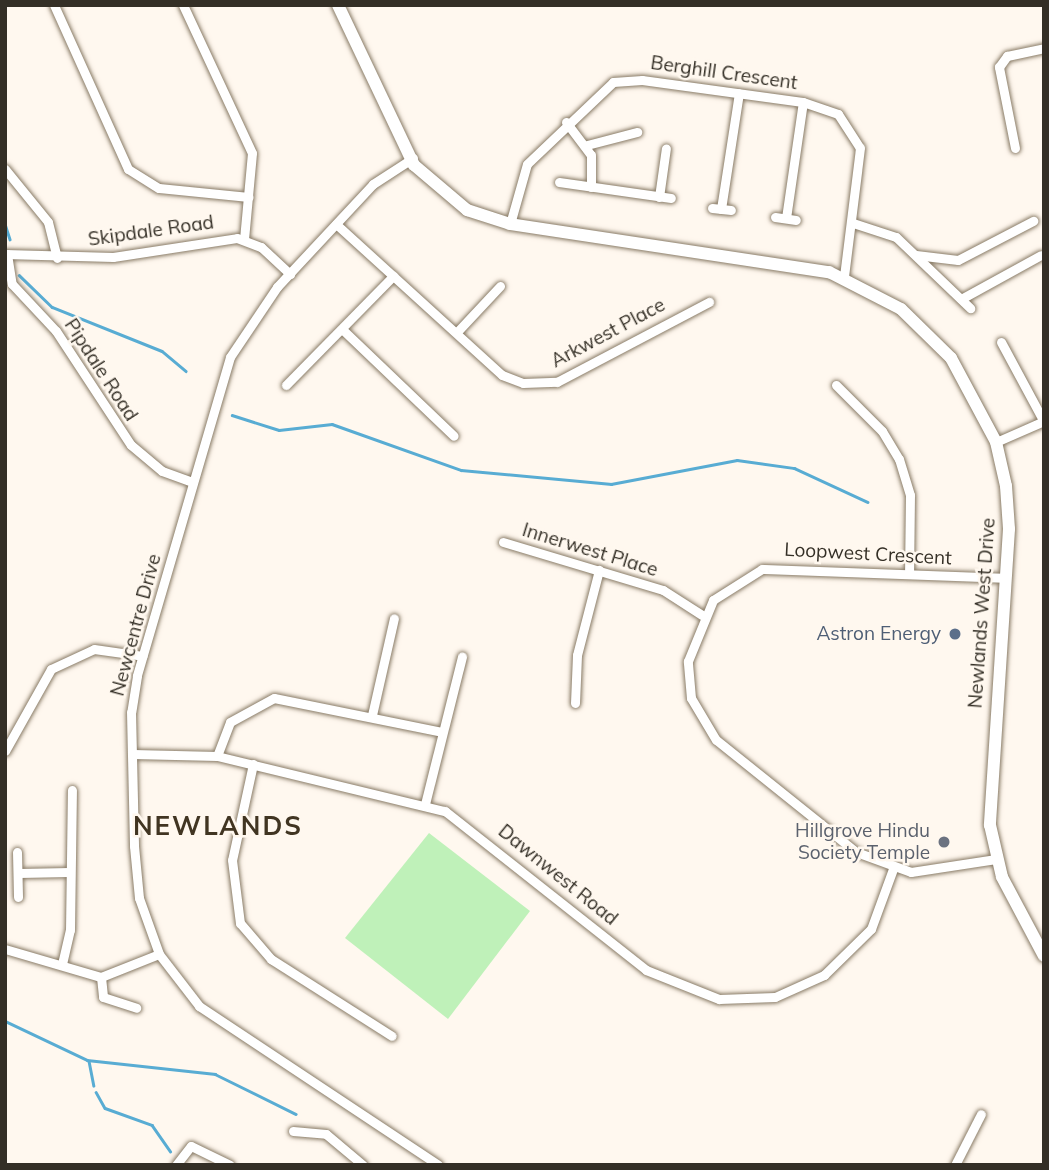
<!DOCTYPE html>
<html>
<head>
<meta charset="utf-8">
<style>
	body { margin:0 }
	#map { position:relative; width:1049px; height:1170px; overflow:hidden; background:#fff8ef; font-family:Mulish,sans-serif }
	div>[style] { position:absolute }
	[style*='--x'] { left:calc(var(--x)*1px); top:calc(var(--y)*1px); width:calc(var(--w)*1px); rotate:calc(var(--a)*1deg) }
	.green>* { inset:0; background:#bff1b9 }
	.stream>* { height:2.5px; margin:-1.25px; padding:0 1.25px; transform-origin:1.25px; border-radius:1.25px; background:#58acd3 }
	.roads { filter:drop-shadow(0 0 2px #897b66) drop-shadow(0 0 2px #897b66) }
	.street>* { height:9px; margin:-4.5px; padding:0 4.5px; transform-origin:4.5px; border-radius:4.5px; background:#fff }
	.secondary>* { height:12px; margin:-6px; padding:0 6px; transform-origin:6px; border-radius:6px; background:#fff }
	.dots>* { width:19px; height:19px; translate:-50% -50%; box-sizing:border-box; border:4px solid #fff8ef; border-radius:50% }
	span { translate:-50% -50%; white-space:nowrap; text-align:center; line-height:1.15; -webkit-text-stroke:5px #fff8ef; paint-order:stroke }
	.street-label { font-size:19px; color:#342f26 }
	.service-label { font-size:19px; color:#4e5e75 }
	.right { translate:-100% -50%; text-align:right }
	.worship-label { font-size:19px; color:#5b616d }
	.district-label { font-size:26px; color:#413522; font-weight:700; letter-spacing:2px }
	.frame { position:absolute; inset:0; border:7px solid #342f26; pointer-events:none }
</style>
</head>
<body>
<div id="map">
	<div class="green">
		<div style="clip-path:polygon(429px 833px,530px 911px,448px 1019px,345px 938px)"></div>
	</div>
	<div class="stream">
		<div style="--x:5;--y:224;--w:16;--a:72"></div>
		<div style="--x:19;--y:275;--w:46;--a:44.1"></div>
		<div style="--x:52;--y:307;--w:118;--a:21.8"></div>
		<div style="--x:162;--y:351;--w:31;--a:40"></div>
		<div style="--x:232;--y:415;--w:49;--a:17.7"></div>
		<div style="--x:279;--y:430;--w:53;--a:-6.5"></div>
		<div style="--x:332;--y:424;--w:137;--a:19.6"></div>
		<div style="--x:461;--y:470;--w:151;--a:5.3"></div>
		<div style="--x:611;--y:484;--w:128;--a:-10.8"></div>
		<div style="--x:737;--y:460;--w:58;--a:8"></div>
		<div style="--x:794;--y:468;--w:81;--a:24.7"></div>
		<div style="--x:5;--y:1021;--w:91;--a:25.4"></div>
		<div style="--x:87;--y:1060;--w:129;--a:6.2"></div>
		<div style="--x:215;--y:1074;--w:90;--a:26.3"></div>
		<div style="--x:89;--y:1061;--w:25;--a:79"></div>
		<div style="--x:96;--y:1092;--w:18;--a:61"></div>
		<div style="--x:105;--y:1108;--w:50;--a:19.9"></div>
		<div style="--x:152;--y:1125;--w:32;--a:55"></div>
	</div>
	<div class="roads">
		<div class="street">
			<div style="--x:54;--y:5;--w:180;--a:65.7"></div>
			<div style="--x:128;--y:169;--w:36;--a:32"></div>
			<div style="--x:159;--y:188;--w:90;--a:5.7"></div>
			<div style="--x:183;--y:5;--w:163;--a:65"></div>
			<div style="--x:252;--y:153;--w:86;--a:95.3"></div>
			<div style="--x:566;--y:122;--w:41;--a:52.9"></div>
			<div style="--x:591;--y:155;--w:32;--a:90"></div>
			<div style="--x:587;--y:145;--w:52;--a:-14.6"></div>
			<div style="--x:1015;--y:148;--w:83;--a:-101.2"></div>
			<div style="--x:999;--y:67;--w:14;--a:-54"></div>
			<div style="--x:1007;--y:56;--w:38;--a:-12"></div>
			<div style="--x:413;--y:158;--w:48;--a:147"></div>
			<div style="--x:373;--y:184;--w:141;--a:133"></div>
			<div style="--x:277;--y:287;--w:84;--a:123.9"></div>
			<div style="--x:230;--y:357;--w:332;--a:106.3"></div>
			<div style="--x:137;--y:676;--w:36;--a:99"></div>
			<div style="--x:131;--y:712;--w:134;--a:88.7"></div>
			<div style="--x:134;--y:846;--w:52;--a:84.5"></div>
			<div style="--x:139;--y:898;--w:59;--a:70.3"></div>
			<div style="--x:159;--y:954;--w:66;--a:52.4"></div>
			<div style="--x:199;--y:1006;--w:287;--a:33.6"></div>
			<div style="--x:5;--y:169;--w:68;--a:50.9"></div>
			<div style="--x:48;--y:222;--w:37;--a:76"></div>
			<div style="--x:559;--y:182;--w:113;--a:8.1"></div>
			<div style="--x:659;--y:197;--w:49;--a:-81.9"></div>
			<div style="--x:712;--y:208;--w:19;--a:6"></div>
			<div style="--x:721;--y:209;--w:117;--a:-81.2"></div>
			<div style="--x:775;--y:217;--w:21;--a:8"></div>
			<div style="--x:786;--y:218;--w:117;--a:-81.7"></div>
			<div style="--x:853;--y:223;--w:45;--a:18"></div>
			<div style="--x:896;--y:237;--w:103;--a:43.8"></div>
			<div style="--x:336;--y:224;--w:224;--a:42.3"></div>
			<div style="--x:502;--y:375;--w:22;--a:21"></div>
			<div style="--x:523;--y:383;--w:34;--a:-2"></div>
			<div style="--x:557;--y:382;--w:172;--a:-27.8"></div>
			<div style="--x:510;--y:224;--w:62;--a:-74.2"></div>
			<div style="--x:527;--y:164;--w:119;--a:-43.6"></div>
			<div style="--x:613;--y:82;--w:29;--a:-4"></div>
			<div style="--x:642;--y:80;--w:162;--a:7.8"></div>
			<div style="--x:803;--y:102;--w:37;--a:19"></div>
			<div style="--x:838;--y:114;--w:40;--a:57.1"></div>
			<div style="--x:860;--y:148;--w:130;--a:97.1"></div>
			<div style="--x:5;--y:254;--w:108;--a:1.6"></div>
			<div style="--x:113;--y:257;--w:125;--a:-8.7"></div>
			<div style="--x:237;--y:238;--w:26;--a:21"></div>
			<div style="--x:261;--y:247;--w:40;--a:43"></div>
			<div style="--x:7;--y:254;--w:30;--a:81"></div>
			<div style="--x:12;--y:284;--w:64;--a:46.9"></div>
			<div style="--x:56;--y:331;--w:136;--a:56.7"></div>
			<div style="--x:131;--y:445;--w:40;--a:40"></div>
			<div style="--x:162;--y:471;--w:33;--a:20"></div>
			<div style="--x:916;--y:255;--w:42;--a:6.8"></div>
			<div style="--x:958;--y:260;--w:85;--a:-27.5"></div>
			<div style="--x:961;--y:299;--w:91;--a:-28.8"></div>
			<div style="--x:343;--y:330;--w:153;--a:43.7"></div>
			<div style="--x:457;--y:332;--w:63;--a:-46.9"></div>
			<div style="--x:1001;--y:342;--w:91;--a:61.7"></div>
			<div style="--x:286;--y:385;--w:153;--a:-45.5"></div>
			<div style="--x:836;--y:385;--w:65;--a:45"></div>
			<div style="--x:882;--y:431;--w:33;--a:59"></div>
			<div style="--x:899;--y:459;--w:38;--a:73"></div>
			<div style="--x:910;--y:495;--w:78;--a:90.7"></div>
			<div style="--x:996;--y:442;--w:52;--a:-23.6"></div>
			<div style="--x:503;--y:542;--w:167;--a:16.7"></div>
			<div style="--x:663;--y:590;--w:46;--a:32.7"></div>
			<div style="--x:575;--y:703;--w:48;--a:-87.6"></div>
			<div style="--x:577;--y:655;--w:88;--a:-75.5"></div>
			<div style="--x:372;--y:715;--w:99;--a:-77.2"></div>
			<div style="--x:5;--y:751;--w:94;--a:-60.7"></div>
			<div style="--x:51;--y:669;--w:47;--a:-24.9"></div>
			<div style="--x:94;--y:649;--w:49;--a:8.1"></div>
			<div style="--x:133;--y:754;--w:84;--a:1.4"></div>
			<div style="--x:217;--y:756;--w:235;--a:13.6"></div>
			<div style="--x:445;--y:811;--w:256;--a:38.3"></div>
			<div style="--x:646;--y:970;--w:79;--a:21.7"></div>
			<div style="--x:719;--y:999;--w:56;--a:-2"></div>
			<div style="--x:775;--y:997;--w:54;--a:-24.2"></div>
			<div style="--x:824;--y:975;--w:66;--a:-44.4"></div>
			<div style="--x:871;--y:929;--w:64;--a:-69.9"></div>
			<div style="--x:217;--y:756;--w:36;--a:-69"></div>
			<div style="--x:230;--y:722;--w:50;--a:-28.6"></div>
			<div style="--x:274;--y:698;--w:171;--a:11.4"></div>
			<div style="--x:253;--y:764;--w:98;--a:102.3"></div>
			<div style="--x:232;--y:860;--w:64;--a:82.8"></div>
			<div style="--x:240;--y:923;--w:48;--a:49.3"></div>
			<div style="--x:271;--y:959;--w:143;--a:32.5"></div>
			<div style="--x:425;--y:804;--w:152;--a:-75.9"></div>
			<div style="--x:17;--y:852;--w:45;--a:88.7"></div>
			<div style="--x:996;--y:859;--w:86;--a:171.3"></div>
			<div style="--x:911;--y:872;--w:59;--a:-160"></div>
			<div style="--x:856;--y:852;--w:179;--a:-141.3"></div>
			<div style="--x:716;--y:740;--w:49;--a:-120.8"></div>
			<div style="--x:691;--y:698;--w:37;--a:-95"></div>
			<div style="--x:688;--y:661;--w:66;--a:-67.7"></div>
			<div style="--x:713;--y:600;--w:58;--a:-32.3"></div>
			<div style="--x:762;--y:569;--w:243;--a:2.1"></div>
			<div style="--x:19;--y:873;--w:50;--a:-1.1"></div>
			<div style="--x:5;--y:949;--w:100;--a:16.3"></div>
			<div style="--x:101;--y:977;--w:62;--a:-21.6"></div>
			<div style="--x:62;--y:964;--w:35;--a:-77"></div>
			<div style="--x:70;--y:930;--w:140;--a:-89.2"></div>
			<div style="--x:101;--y:977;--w:20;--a:84"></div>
			<div style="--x:103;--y:997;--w:35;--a:18"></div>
			<div style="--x:293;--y:1131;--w:33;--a:5"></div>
			<div style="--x:326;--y:1134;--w:48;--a:40"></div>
			<div style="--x:176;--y:1165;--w:24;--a:-52"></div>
			<div style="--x:191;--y:1146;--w:43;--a:26"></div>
			<div style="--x:955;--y:1165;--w:57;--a:-63"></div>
		</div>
		<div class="secondary">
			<div style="--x:338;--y:5;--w:177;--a:64.6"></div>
			<div style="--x:414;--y:165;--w:70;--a:40.3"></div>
			<div style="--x:467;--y:210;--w:45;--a:18"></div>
			<div style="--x:510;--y:224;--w:323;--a:8.6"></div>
			<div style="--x:829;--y:272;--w:81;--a:27.2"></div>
			<div style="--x:901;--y:309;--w:70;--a:44.4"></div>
			<div style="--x:951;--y:358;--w:95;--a:61.8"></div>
			<div style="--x:996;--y:442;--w:45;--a:77.2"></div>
			<div style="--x:1006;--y:486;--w:43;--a:86"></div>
			<div style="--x:1009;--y:529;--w:297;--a:93.7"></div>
			<div style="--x:990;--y:825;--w:53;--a:77"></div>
			<div style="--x:1002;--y:877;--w:89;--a:62"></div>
		</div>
	</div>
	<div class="dots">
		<div style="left:955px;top:634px;background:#5c6f8a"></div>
		<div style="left:944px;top:842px;background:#6b7280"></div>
	</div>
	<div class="street-label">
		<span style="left:724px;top:73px;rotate:8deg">Berghill Crescent</span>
		<span style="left:151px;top:231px;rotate:-8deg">Skipdale Road</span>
		<span style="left:608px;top:333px;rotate:-28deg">Arkwest Place</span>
		<span style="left:101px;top:370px;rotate:57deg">Pipdale Road</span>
		<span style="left:590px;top:550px;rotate:17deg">Innerwest Place</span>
		<span style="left:868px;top:554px;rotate:3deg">Loopwest Crescent</span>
		<span style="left:982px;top:613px;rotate:-86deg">Newlands West Drive</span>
		<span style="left:136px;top:625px;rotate:-75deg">Newcentre Drive</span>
		<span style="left:558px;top:875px;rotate:39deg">Dawnwest Road</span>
	</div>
	<div class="service-label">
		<span class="right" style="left:941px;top:634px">Astron Energy</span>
	</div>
	<div class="worship-label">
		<span class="right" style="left:930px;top:842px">Hillgrove Hindu<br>Society Temple</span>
	</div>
	<div class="district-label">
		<span style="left:218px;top:826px">NEWLANDS</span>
	</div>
	<div class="frame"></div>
</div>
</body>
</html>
